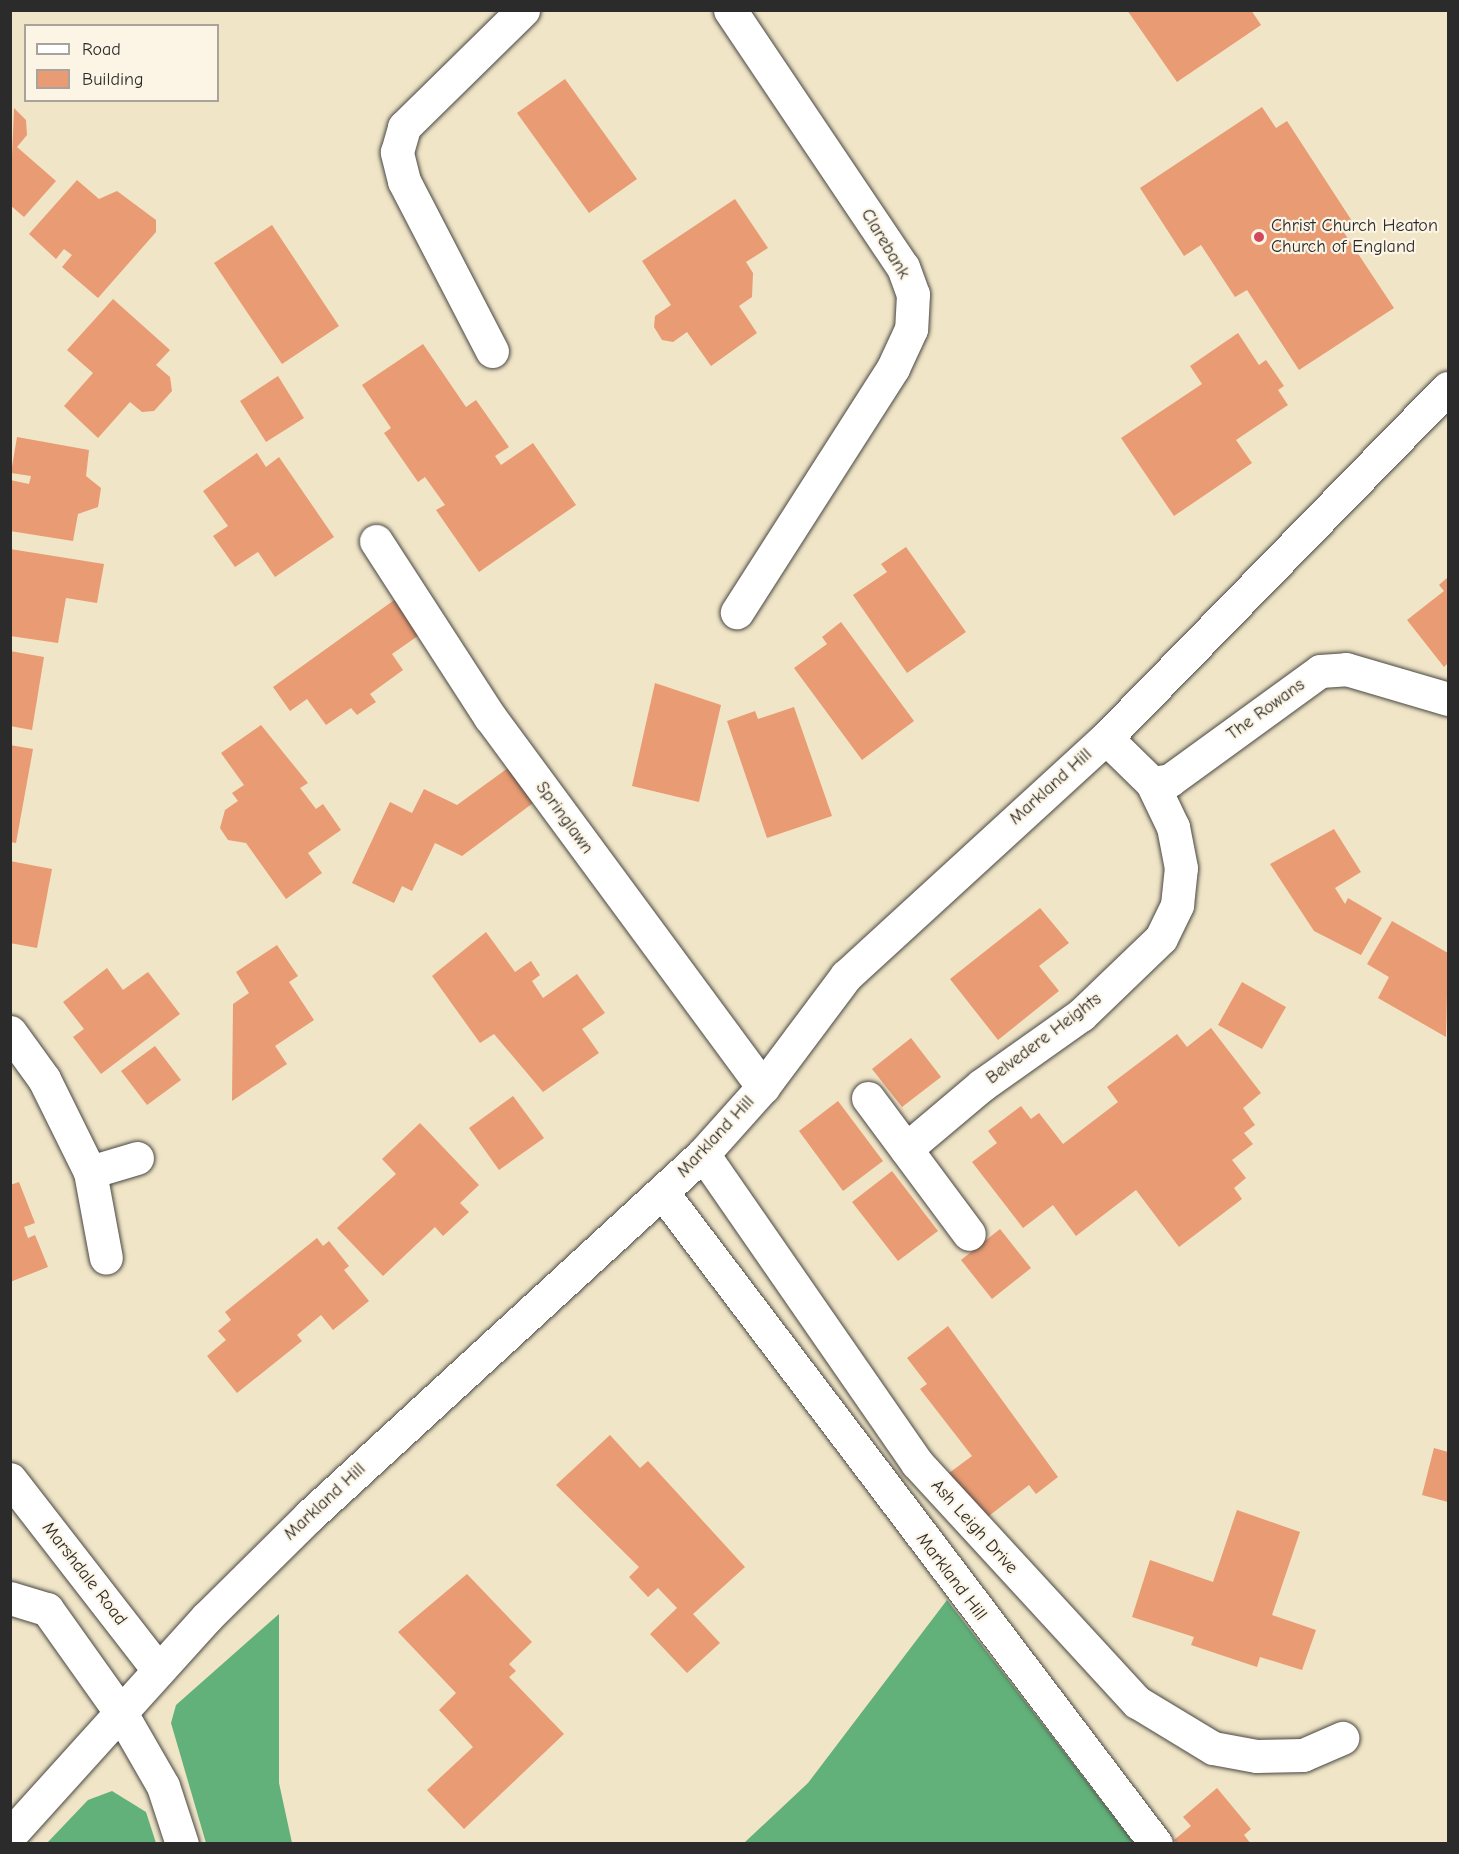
<!DOCTYPE html>
<html>
<head>
<meta charset="utf-8">
<style>
	body { margin:0 }
	#map { position:relative; width:1459px; height:1854px; overflow:hidden; background:#f0e5c7; font-family:"Comic Neue",sans-serif }
	div>[style] { position:absolute }
	[style*='--x'] { left:calc(var(--x)*1px); top:calc(var(--y)*1px); width:calc(var(--w)*1px); rotate:calc(var(--a)*1deg) }
	.forest>* { inset:0; background:#62b07a }
	.building>* { inset:0; background:#e99b73 }
	.roads { filter:drop-shadow(0 0 2px #494742) drop-shadow(0 0 2px #494742) }
	.minor>* { height:33px; margin:-16.5px; padding:0 16.5px; transform-origin:16.5px; border-radius:16.5px; background:#fff }
	.dots>* { width:16px; height:16px; translate:-50% -50%; box-sizing:border-box; border:3px solid #fcf5e5; border-radius:50% }
	span { translate:-50% -50%; white-space:nowrap; text-align:center; line-height:1.15; -webkit-text-stroke:4.5px #fcf5e5; paint-order:stroke }
	.poi-label { font-size:18px; color:#2b2b2b }
	.left { translate:0 -50%; text-align:left }
	.street-label { font-size:18px; color:#2b2b2b }
	.frame { position:absolute; inset:0; border:12px solid #2b2b2b; pointer-events:none }
	.legend { position:absolute; left:24px; top:24px; width:195px; height:78px; box-sizing:border-box; background:#fcf5e5; border:2px solid #a8a49b; margin:0; padding:8px 10px; list-style:none; font-size:18px; color:#2b2b2b }
	.legend li { display:flex; align-items:center; gap:12px; height:30px }
	.legend b { width:30px; border:2px solid #a8a49b }
</style>
</head>
<body>
<div id="map">
	<div class="forest">
		<div style="clip-path:polygon(947px 1600px,1134px 1843px,744px 1843px,808px 1783px)"></div>
		<div style="clip-path:polygon(279px 1614px,279px 1783px,292px 1843px,206px 1843px,171px 1723px,176px 1705px)"></div>
		<div style="clip-path:polygon(112px 1791px,146px 1812px,156px 1843px,47px 1843px,88px 1800px)"></div>
	</div>
	<div class="building">
		<div style="clip-path:polygon(1127px 10px,1251px 10px,1261px 25px,1177px 82px)"></div>
		<div style="clip-path:polygon(565px 79px,637px 179px,589px 213px,517px 113px)"></div>
		<div style="clip-path:polygon(1262px 107px,1276px 128px,1287px 121px,1352px 221px,1341px 228px,1394px 308px,1299px 370px,1247px 290px,1235px 297px,1201px 245px,1184px 256px,1140px 188px)"></div>
		<div style="clip-path:polygon(14px 108px,26px 120px,27px 135px,17px 147px,56px 181px,24px 217px,10px 205px)"></div>
		<div style="clip-path:polygon(77px 180px,99px 199px,117px 191px,156px 220px,156px 232px,98px 298px,62px 267px,72px 255px,64px 249px,56px 259px,29px 234px)"></div>
		<div style="clip-path:polygon(735px 199px,768px 248px,746px 262px,753px 273px,752px 297px,739px 306px,757px 333px,711px 366px,687px 332px,673px 342px,662px 340px,654px 327px,655px 316px,671px 305px,642px 261px)"></div>
		<div style="clip-path:polygon(272px 225px,339px 326px,282px 364px,214px 263px)"></div>
		<div style="clip-path:polygon(113px 299px,170px 350px,156px 365px,170px 377px,172px 391px,154px 411px,142px 412px,130px 402px,98px 438px,64px 406px,93px 373px,67px 350px)"></div>
		<div style="clip-path:polygon(1238px 333px,1259px 365px,1266px 360px,1284px 386px,1278px 390px,1288px 405px,1236px 440px,1252px 463px,1174px 516px,1121px 438px,1202px 384px,1190px 366px)"></div>
		<div style="clip-path:polygon(423px 344px,466px 407px,476px 400px,509px 447px,495px 456px,501px 465px,533px 443px,576px 505px,479px 572px,436px 510px,445px 505px,425px 477px,418px 482px,384px 433px,391px 428px,362px 385px)"></div>
		<div style="clip-path:polygon(278px 376px,304px 418px,266px 442px,240px 401px)"></div>
		<div style="clip-path:polygon(17px 437px,89px 450px,86px 476px,101px 488px,98px 507px,78px 514px,73px 541px,10px 531px,10px 480px,29px 484px,31px 476px,11px 473px)"></div>
		<div style="clip-path:polygon(257px 453px,266px 467px,279px 457px,334px 537px,275px 577px,258px 552px,235px 567px,213px 536px,228px 526px,203px 491px)"></div>
		<div style="clip-path:polygon(906px 547px,966px 632px,907px 673px,853px 595px,887px 572px,881px 564px)"></div>
		<div style="clip-path:polygon(10px 549px,104px 564px,97px 603px,66px 598px,58px 643px,10px 636px)"></div>
		<div style="clip-path:polygon(1448px 577px,1448px 663px,1444px 667px,1407px 620px,1444px 591px,1439px 585px)"></div>
		<div style="clip-path:polygon(397px 598px,422px 633px,392px 654px,403px 670px,370px 694px,376px 702px,357px 715px,351px 708px,326px 725px,307px 699px,290px 711px,273px 687px)"></div>
		<div style="clip-path:polygon(841px 622px,914px 721px,862px 760px,794px 668px,827px 644px,822px 637px)"></div>
		<div style="clip-path:polygon(10px 651px,44px 657px,32px 730px,10px 726px)"></div>
		<div style="clip-path:polygon(655px 683px,721px 705px,699px 802px,632px 786px)"></div>
		<div style="clip-path:polygon(794px 707px,832px 816px,767px 838px,727px 721px,755px 711px,758px 719px)"></div>
		<div style="clip-path:polygon(261px 725px,308px 783px,300px 788px,316px 809px,323px 804px,341px 830px,308px 853px,322px 873px,286px 899px,246px 843px,228px 840px,220px 828px,225px 810px,238px 801px,232px 793px,244px 785px,221px 753px)"></div>
		<div style="clip-path:polygon(10px 745px,33px 749px,16px 843px,10px 842px)"></div>
		<div style="clip-path:polygon(508px 768px,533px 803px,462px 856px,435px 843px,412px 891px,402px 886px,394px 903px,352px 883px,390px 802px,412px 813px,424px 789px,457px 805px)"></div>
		<div style="clip-path:polygon(1334px 829px,1361px 872px,1335px 888px,1345px 904px,1348px 898px,1382px 918px,1361px 955px,1314px 931px,1270px 864px)"></div>
		<div style="clip-path:polygon(10px 861px,52px 869px,37px 948px,10px 943px)"></div>
		<div style="clip-path:polygon(1040px 908px,1069px 943px,1039px 966px,1059px 991px,998px 1040px,950px 979px)"></div>
		<div style="clip-path:polygon(1392px 921px,1448px 953px,1446px 1037px,1378px 998px,1389px 977px,1367px 964px)"></div>
		<div style="clip-path:polygon(486px 932px,515px 972px,531px 961px,540px 975px,532px 981px,543px 998px,577px 974px,605px 1013px,582px 1029px,599px 1053px,543px 1092px,494px 1034px,480px 1043px,432px 976px)"></div>
		<div style="clip-path:polygon(277px 945px,298px 976px,289px 982px,314px 1020px,275px 1046px,287px 1064px,232px 1101px,233px 1004px,249px 993px,236px 972px)"></div>
		<div style="clip-path:polygon(107px 968px,123px 990px,148px 972px,180px 1014px,101px 1074px,73px 1037px,84px 1029px,63px 1002px)"></div>
		<div style="clip-path:polygon(1242px 982px,1286px 1007px,1262px 1049px,1218px 1025px)"></div>
		<div style="clip-path:polygon(1211px 1028px,1261px 1093px,1243px 1108px,1255px 1125px,1244px 1133px,1253px 1144px,1232px 1160px,1246px 1178px,1234px 1188px,1242px 1199px,1179px 1247px,1136px 1190px,1076px 1236px,1053px 1205px,1023px 1228px,972px 1162px,997px 1143px,988px 1131px,1021px 1106px,1031px 1119px,1039px 1113px,1063px 1144px,1118px 1102px,1107px 1087px,1177px 1034px,1187px 1047px)"></div>
		<div style="clip-path:polygon(911px 1038px,941px 1077px,902px 1107px,872px 1069px)"></div>
		<div style="clip-path:polygon(155px 1046px,181px 1080px,147px 1105px,121px 1071px)"></div>
		<div style="clip-path:polygon(513px 1096px,544px 1138px,499px 1170px,469px 1128px)"></div>
		<div style="clip-path:polygon(838px 1101px,883px 1161px,843px 1191px,799px 1131px)"></div>
		<div style="clip-path:polygon(420px 1123px,479px 1185px,460px 1203px,469px 1212px,443px 1236px,435px 1227px,383px 1276px,337px 1228px,396px 1174px,382px 1159px)"></div>
		<div style="clip-path:polygon(892px 1171px,938px 1231px,898px 1261px,852px 1202px)"></div>
		<div style="clip-path:polygon(19px 1182px,35px 1223px,24px 1227px,28px 1238px,35px 1235px,48px 1267px,10px 1282px,10px 1185px)"></div>
		<div style="clip-path:polygon(1000px 1229px,1031px 1268px,992px 1299px,961px 1260px)"></div>
		<div style="clip-path:polygon(317px 1238px,323px 1246px,329px 1241px,349px 1266px,344px 1270px,369px 1301px,333px 1330px,321px 1315px,297px 1335px,302px 1341px,237px 1393px,207px 1356px,226px 1340px,218px 1331px,231px 1320px,225px 1312px)"></div>
		<div style="clip-path:polygon(948px 1326px,1058px 1477px,1036px 1494px,1029px 1485px,981px 1522px,945px 1476px,972px 1456px,920px 1389px,927px 1384px,907px 1358px)"></div>
		<div style="clip-path:polygon(610px 1435px,640px 1468px,648px 1461px,745px 1567px,693px 1614px,720px 1643px,687px 1673px,650px 1634px,677px 1608px,658px 1588px,648px 1597px,629px 1577px,639px 1567px,556px 1485px)"></div>
		<div style="clip-path:polygon(1434px 1448px,1448px 1452px,1448px 1502px,1422px 1495px)"></div>
		<div style="clip-path:polygon(1237px 1510px,1300px 1532px,1272px 1615px,1316px 1630px,1302px 1670px,1260px 1657px,1257px 1667px,1191px 1645px,1194px 1637px,1132px 1617px,1150px 1560px,1213px 1582px)"></div>
		<div style="clip-path:polygon(467px 1574px,532px 1642px,509px 1664px,516px 1671px,509px 1677px,564px 1734px,464px 1829px,427px 1790px,473px 1747px,439px 1710px,456px 1693px,398px 1632px)"></div>
		<div style="clip-path:polygon(1217px 1788px,1251px 1829px,1244px 1835px,1251px 1844px,1178px 1844px,1174px 1840px,1191px 1826px,1183px 1817px)"></div>
	</div>
	<div class="roads">
		<div class="minor">
			<div style="--x:730;--y:10;--w:310;--a:56.1"></div>
			<div style="--x:903;--y:267;--w:29;--a:70"></div>
			<div style="--x:913;--y:294;--w:35;--a:93"></div>
			<div style="--x:911;--y:329;--w:43;--a:114.8"></div>
			<div style="--x:893;--y:368;--w:290;--a:122.6"></div>
			<div style="--x:492;--y:351;--w:191;--a:-117.4"></div>
			<div style="--x:404;--y:181;--w:30;--a:-104"></div>
			<div style="--x:397;--y:152;--w:26;--a:-74"></div>
			<div style="--x:404;--y:127;--w:167;--a:-44.5"></div>
			<div style="--x:376;--y:541;--w:210;--a:57.1"></div>
			<div style="--x:490;--y:717;--w:460;--a:53.6"></div>
			<div style="--x:1106;--y:738;--w:64;--a:44.4"></div>
			<div style="--x:1152;--y:783;--w:18;--a:-9"></div>
			<div style="--x:1170;--y:780;--w:185;--a:-36"></div>
			<div style="--x:1320;--y:671;--w:26;--a:-4"></div>
			<div style="--x:1346;--y:669;--w:106;--a:16.4"></div>
			<div style="--x:10;--y:1032;--w:58;--a:54.1"></div>
			<div style="--x:44;--y:1079;--w:104;--a:63.7"></div>
			<div style="--x:90;--y:1172;--w:87;--a:79.5"></div>
			<div style="--x:868;--y:1098;--w:169;--a:53.4"></div>
			<div style="--x:906;--y:1149;--w:99;--a:-40.1"></div>
			<div style="--x:982;--y:1085;--w:121;--a:-35.3"></div>
			<div style="--x:1081;--y:1015;--w:111;--a:-43.9"></div>
			<div style="--x:1161;--y:938;--w:37;--a:-64"></div>
			<div style="--x:1177;--y:905;--w:37;--a:-84"></div>
			<div style="--x:1181;--y:868;--w:42;--a:-101"></div>
			<div style="--x:1173;--y:827;--w:49;--a:-115.5"></div>
			<div style="--x:703;--y:1154;--w:376;--a:55.3"></div>
			<div style="--x:917;--y:1463;--w:325;--a:47.4"></div>
			<div style="--x:1137;--y:1702;--w:89;--a:31.2"></div>
			<div style="--x:1213;--y:1748;--w:44;--a:10.5"></div>
			<div style="--x:1256;--y:1756;--w:47;--a:-1.2"></div>
			<div style="--x:1303;--y:1755;--w:43;--a:-23.6"></div>
			<div style="--x:90;--y:1172;--w:49;--a:-16.6"></div>
			<div style="--x:662;--y:1192;--w:818;--a:52.85"></div>
			<div style="--x:10;--y:1479;--w:242;--a:52.2"></div>
			<div style="--x:10;--y:1598;--w:39;--a:17"></div>
			<div style="--x:47;--y:1609;--w:128;--a:54.6"></div>
			<div style="--x:121;--y:1713;--w:84;--a:60.1"></div>
			<div style="--x:163;--y:1786;--w:61;--a:71.9"></div>
			<div style="--x:10;--y:1835;--w:294;--a:-47.9"></div>
			<div style="--x:207;--y:1617;--w:144;--a:-44.7"></div>
			<div style="--x:309;--y:1516;--w:535;--a:-42.58"></div>
			<div style="--x:703;--y:1154;--w:90;--a:-48.2"></div>
			<div style="--x:763;--y:1087;--w:139;--a:-53.2"></div>
			<div style="--x:846;--y:976;--w:352;--a:-42.5"></div>
			<div style="--x:1106;--y:738;--w:489;--a:-45.7"></div>
		</div>
	</div>
	<div class="dots">
		<div style="left:1259px;top:237px;background:#d1495b"></div>
	</div>
	<div class="poi-label">
		<span class="left" style="left:1271px;top:237px">Christ Church Heaton<br>Church of England</span>
	</div>
	<div class="street-label">
		<span style="left:885px;top:244px;rotate:59deg">Clarebank</span>
		<span style="left:1266px;top:710px;rotate:-36deg">The Rowans</span>
		<span style="left:1051px;top:787px;rotate:-42deg">Markland Hill</span>
		<span style="left:564px;top:818px;rotate:54deg">Springlawn</span>
		<span style="left:1044px;top:1039px;rotate:-37deg">Belvedere Heights</span>
		<span style="left:716px;top:1137px;rotate:-47deg">Markland Hill</span>
		<span style="left:325px;top:1502px;rotate:-43deg">Markland Hill</span>
		<span style="left:974px;top:1527px;rotate:48deg">Ash Leigh Drive</span>
		<span style="left:84px;top:1574px;rotate:52deg">Marshdale Road</span>
		<span style="left:951px;top:1577px;rotate:53deg">Markland Hill</span>
	</div>
	<div class="frame"></div>
	<ul class="legend">
	<li><b style="height:8px;background:#fff"></b>Road</li>
	<li><b style="height:16px;background:#e99b73"></b>Building</li>
	</ul>
</div>
</body>
</html>
